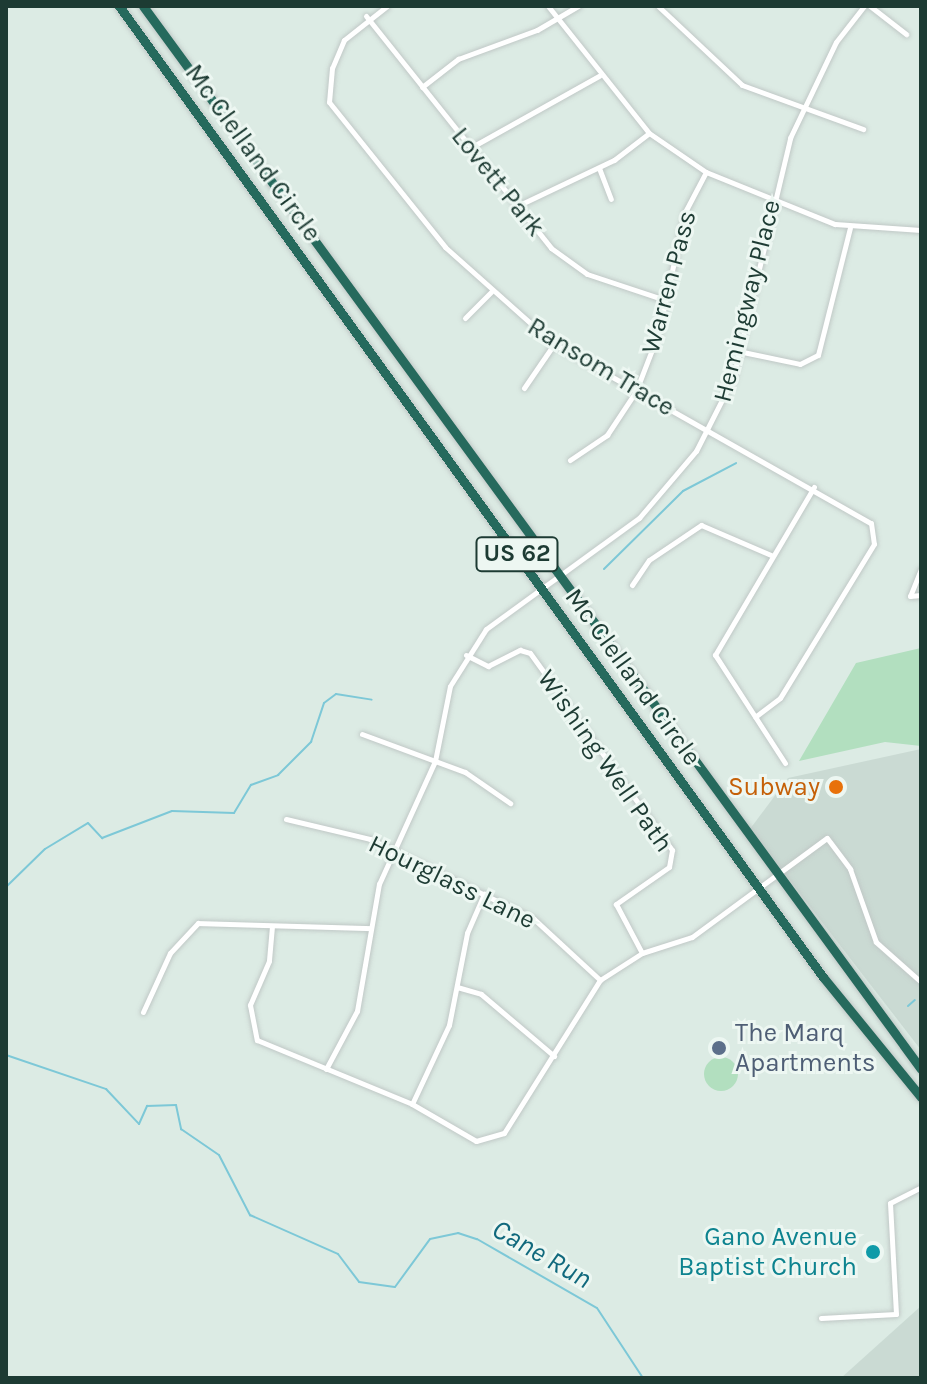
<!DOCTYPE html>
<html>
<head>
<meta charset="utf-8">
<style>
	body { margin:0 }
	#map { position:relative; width:927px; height:1384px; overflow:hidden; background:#dcebe4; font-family:Karla,sans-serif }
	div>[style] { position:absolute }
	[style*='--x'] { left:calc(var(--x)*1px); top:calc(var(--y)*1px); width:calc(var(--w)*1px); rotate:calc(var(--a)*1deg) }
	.built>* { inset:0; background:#cadad3 }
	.green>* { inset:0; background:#b2dfbf }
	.round { border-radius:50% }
	.stream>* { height:2px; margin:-1px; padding:0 1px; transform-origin:1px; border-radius:1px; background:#7dc8d7 }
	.roads { filter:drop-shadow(0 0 2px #c0c8c6) drop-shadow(0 0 2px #c0c8c6) }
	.street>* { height:5px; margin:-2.5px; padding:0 2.5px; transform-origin:2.5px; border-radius:2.5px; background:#fff }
	.highway>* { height:9px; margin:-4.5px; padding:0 4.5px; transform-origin:4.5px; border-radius:4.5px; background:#266a5d }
	.dots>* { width:22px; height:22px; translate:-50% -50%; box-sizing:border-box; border:4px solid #edf7f2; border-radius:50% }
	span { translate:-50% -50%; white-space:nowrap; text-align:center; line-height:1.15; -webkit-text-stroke:6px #edf7f2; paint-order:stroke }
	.shield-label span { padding:2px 6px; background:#edf7f2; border:2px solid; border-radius:6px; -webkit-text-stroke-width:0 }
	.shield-label { font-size:24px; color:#1d3b33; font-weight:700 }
	.street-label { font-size:26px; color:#1d3b33 }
	.food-label { font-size:26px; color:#c56008 }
	.right { translate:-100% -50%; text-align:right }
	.service-label { font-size:26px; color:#4e5e75 }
	.left { translate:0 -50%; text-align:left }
	.culture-label { font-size:26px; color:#0d838f }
	.water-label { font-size:28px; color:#11697d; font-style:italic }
	.frame { position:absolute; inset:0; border:8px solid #1d3b33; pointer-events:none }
</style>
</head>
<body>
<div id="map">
	<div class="built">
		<div style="clip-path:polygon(921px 749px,921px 1050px,750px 829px,788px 778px)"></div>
		<div style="clip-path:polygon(921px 1306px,921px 1378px,841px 1378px)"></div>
	</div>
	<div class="green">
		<div style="clip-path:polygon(921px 648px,921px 746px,885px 742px,799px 761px,856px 663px)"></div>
		<div class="round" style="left:704px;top:1057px;width:34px;height:34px"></div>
	</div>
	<div class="stream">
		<div style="--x:604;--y:569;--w:111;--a:-44.6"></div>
		<div style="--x:683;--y:491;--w:60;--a:-27.8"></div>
		<div style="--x:6;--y:887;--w:54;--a:-44.3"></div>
		<div style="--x:45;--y:849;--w:50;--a:-31.2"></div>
		<div style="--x:88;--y:823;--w:21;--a:47"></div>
		<div style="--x:102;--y:838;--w:75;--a:-21.1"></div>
		<div style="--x:172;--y:811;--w:62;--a:1.8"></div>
		<div style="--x:234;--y:813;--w:33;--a:-59"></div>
		<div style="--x:251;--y:785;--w:29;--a:-20"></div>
		<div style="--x:278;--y:775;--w:47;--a:-45"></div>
		<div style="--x:311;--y:742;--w:41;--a:-71.6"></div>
		<div style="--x:324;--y:703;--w:15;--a:-37"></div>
		<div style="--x:336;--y:694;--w:36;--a:9"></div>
		<div style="--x:908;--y:1006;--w:9;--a:-41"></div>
		<div style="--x:6;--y:1055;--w:106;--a:18.8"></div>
		<div style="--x:106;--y:1089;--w:48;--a:46.7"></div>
		<div style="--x:139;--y:1124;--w:20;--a:-66"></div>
		<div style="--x:147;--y:1106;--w:29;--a:-2"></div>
		<div style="--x:176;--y:1105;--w:25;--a:78"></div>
		<div style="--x:181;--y:1129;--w:46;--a:34.4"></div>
		<div style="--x:219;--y:1155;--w:68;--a:62.7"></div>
		<div style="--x:250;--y:1215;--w:96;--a:23.9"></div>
		<div style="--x:338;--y:1254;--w:35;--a:53"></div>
		<div style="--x:359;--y:1282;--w:36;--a:8"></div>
		<div style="--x:395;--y:1287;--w:59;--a:-53.9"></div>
		<div style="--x:430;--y:1239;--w:29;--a:-12"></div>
		<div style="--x:458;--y:1233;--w:20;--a:18"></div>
		<div style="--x:477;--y:1239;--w:138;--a:29.9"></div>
		<div style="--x:597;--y:1308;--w:84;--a:56.7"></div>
	</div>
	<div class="roads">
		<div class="street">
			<div style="--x:387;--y:6;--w:55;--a:141.7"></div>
			<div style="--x:344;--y:40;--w:30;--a:113"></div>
			<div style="--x:332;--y:68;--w:34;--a:95"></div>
			<div style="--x:329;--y:102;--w:186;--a:51.3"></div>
			<div style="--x:445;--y:247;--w:146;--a:41.7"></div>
			<div style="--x:554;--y:344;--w:364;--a:29.5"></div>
			<div style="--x:871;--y:523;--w:21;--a:82"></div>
			<div style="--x:874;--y:544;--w:180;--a:121.4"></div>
			<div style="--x:780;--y:698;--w:31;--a:143"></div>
			<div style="--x:548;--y:6;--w:162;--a:51.5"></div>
			<div style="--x:649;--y:133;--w:69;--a:34.4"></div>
			<div style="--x:706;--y:172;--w:139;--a:22"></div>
			<div style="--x:835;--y:224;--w:86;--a:4"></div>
			<div style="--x:658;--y:6;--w:115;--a:43.2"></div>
			<div style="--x:742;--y:85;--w:129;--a:20"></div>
			<div style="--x:870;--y:6;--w:46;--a:37.9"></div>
			<div style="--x:366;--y:16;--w:297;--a:51.4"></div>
			<div style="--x:551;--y:248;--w:44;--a:35.8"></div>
			<div style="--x:587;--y:274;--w:82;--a:18.4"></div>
			<div style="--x:422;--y:87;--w:46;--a:-37.9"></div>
			<div style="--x:458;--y:59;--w:84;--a:-20.2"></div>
			<div style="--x:537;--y:30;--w:48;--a:-30.3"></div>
			<div style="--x:470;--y:148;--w:148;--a:-29.2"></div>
			<div style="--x:599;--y:168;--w:33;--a:69"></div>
			<div style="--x:515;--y:207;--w:110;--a:-25.4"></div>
			<div style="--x:614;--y:160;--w:44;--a:-37.6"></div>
			<div style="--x:465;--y:318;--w:37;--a:-45"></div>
			<div style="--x:738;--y:351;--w:63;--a:11.8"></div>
			<div style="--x:800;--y:364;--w:20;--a:-27"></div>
			<div style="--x:818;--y:355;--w:131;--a:-75.9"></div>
			<div style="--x:524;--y:388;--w:53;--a:-55.7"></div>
			<div style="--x:570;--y:460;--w:45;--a:-34"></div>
			<div style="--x:607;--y:435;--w:53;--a:-56.6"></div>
			<div style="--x:636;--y:391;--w:61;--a:-68.9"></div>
			<div style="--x:658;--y:334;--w:125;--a:-77.5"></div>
			<div style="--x:685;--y:212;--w:45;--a:-62.3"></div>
			<div style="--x:921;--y:569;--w:29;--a:112"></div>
			<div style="--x:910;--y:596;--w:11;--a:-5"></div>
			<div style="--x:632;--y:585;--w:30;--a:-56"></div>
			<div style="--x:649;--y:560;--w:63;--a:-33.9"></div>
			<div style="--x:701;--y:525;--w:76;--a:23.2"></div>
			<div style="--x:466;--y:655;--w:25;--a:27"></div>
			<div style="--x:488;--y:666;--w:36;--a:-27"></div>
			<div style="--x:520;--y:650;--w:10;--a:17"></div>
			<div style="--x:530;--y:653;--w:243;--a:54.2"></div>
			<div style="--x:672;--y:850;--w:17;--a:100"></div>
			<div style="--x:669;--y:867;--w:65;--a:145.1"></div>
			<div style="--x:616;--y:904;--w:55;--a:62"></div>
			<div style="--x:362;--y:734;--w:110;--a:20.3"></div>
			<div style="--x:465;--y:772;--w:55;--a:34.6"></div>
			<div style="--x:785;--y:763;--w:129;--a:-122.9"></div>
			<div style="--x:715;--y:655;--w:195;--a:-59.5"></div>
			<div style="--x:286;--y:819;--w:86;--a:13.4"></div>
			<div style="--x:370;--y:839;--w:182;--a:26"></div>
			<div style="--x:534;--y:919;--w:90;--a:42.7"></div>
			<div style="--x:272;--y:926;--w:35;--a:95"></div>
			<div style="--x:269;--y:961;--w:48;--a:113.4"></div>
			<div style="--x:250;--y:1005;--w:36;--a:79"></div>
			<div style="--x:257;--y:1040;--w:168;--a:22.4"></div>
			<div style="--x:412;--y:1104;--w:74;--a:30"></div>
			<div style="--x:476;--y:1141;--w:29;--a:-16"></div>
			<div style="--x:504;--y:1133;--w:181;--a:-57.9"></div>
			<div style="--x:600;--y:980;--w:50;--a:-32.7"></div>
			<div style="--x:642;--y:953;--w:52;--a:-17.7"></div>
			<div style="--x:692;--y:937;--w:167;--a:-36.3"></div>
			<div style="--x:827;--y:838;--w:39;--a:53"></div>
			<div style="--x:850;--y:869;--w:77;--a:70.4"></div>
			<div style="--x:876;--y:942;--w:60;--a:41.6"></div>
			<div style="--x:457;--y:987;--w:25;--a:16"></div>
			<div style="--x:481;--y:994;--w:96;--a:40.3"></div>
			<div style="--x:143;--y:1012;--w:65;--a:-65.4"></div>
			<div style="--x:170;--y:953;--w:41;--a:-47"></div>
			<div style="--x:198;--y:923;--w:173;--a:1.7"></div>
			<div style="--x:326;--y:1069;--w:66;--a:-61.9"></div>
			<div style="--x:357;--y:1011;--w:129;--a:-80.2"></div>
			<div style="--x:379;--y:884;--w:135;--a:-65.5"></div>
			<div style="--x:435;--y:761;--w:76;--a:-78.7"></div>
			<div style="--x:450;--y:686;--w:67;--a:-57.7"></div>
			<div style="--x:486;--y:629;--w:189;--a:-36"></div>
			<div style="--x:639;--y:518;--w:88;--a:-49.6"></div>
			<div style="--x:696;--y:451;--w:82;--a:-63.1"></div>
			<div style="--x:733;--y:378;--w:247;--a:-76.6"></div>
			<div style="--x:790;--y:138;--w:106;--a:-64.4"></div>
			<div style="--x:836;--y:42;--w:46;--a:-52.1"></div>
			<div style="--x:412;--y:1104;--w:87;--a:-64.9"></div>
			<div style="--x:449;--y:1025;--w:94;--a:-78.9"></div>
			<div style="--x:467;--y:933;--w:43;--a:-66.4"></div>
			<div style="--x:821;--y:1318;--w:75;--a:-3.1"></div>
			<div style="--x:896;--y:1314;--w:111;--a:-93.1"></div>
			<div style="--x:890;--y:1203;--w:35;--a:-27"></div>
		</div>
		<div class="highway">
			<div style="--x:119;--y:6;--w:1199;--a:54.06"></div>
			<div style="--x:823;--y:977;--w:155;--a:50.8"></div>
			<div style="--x:143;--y:6;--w:1317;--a:53.8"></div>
		</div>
	</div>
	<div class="dots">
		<div style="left:836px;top:787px;background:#e8710a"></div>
		<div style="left:719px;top:1048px;background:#5c6f8a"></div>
		<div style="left:873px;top:1252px;background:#0f9aa8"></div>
	</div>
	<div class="shield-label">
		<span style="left:517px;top:554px">US 62</span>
	</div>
	<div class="street-label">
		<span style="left:253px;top:153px;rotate:54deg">Mc Clelland Circle</span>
		<span style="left:498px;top:182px;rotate:51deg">Lovett Park</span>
		<span style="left:669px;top:282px;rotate:-75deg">Warren Pass</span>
		<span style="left:747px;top:301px;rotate:-76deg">Hemingway Place</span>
		<span style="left:601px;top:367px;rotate:31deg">Ransom Trace</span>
		<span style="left:633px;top:677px;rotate:54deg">Mc Clelland Circle</span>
		<span style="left:605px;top:761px;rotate:55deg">Wishing Well Path</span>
		<span style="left:452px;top:882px;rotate:26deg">Hourglass Lane</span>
	</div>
	<div class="food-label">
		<span class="right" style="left:820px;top:787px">Subway</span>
	</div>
	<div class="service-label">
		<span class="left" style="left:735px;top:1048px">The Marq<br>Apartments</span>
	</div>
	<div class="culture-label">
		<span class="right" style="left:857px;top:1252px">Gano Avenue<br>Baptist Church</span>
	</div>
	<div class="water-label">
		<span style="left:542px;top:1254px;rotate:30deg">Cane Run</span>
	</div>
	<div class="frame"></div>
</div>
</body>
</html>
